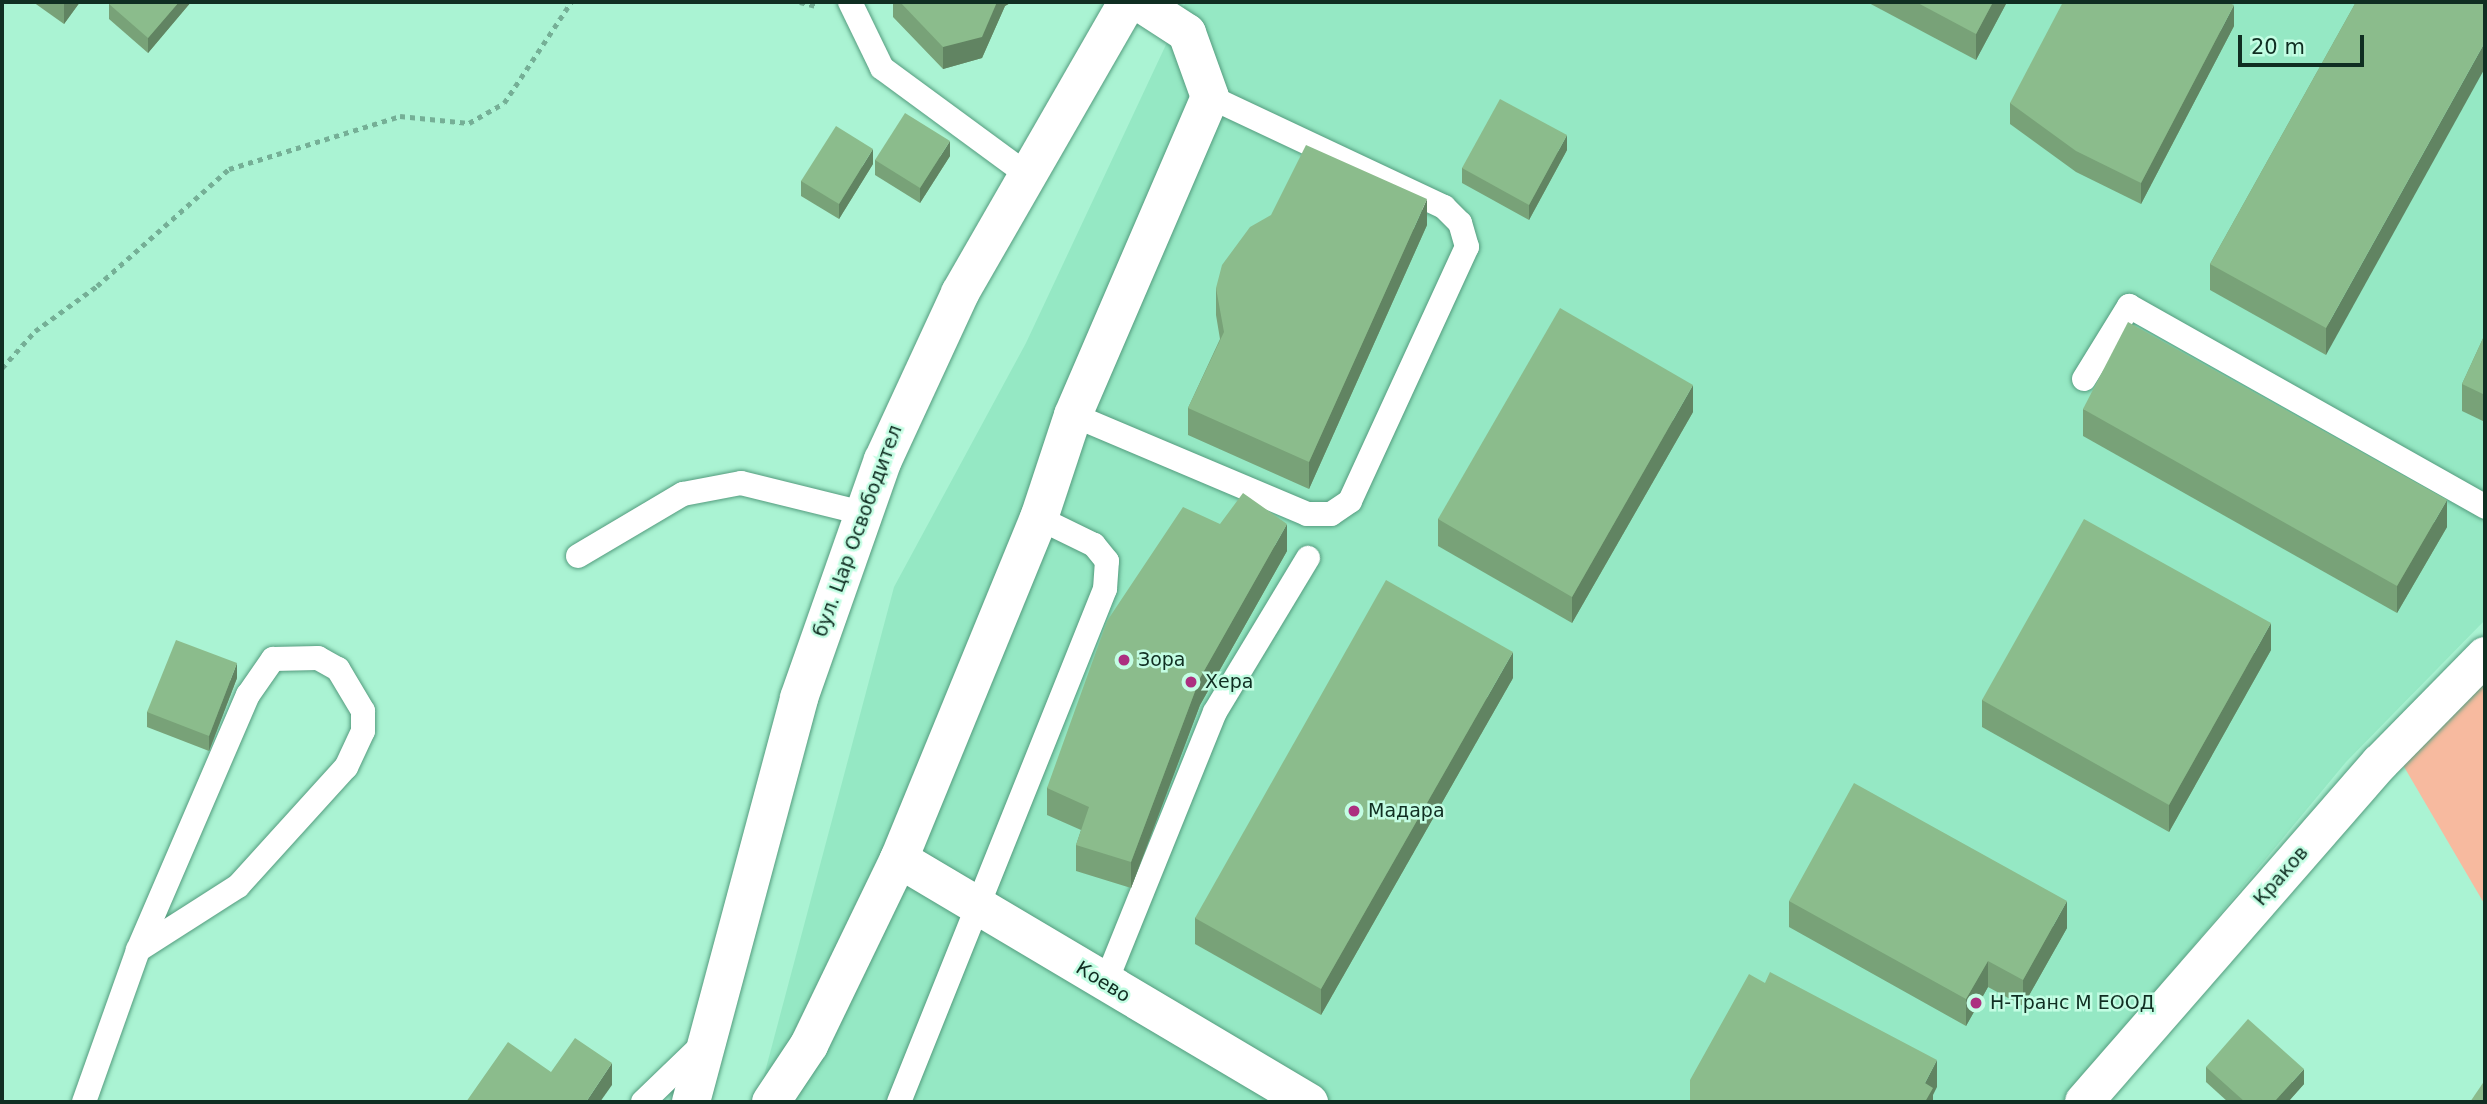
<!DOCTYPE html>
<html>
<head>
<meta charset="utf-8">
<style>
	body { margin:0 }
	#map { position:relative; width:2487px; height:1104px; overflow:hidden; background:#aaf3d3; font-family:"DejaVu Sans",sans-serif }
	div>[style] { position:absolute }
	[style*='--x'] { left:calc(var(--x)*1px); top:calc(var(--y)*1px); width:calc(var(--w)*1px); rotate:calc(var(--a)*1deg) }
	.built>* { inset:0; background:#95e8c4 }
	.green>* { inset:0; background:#f7ba9f }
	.path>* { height:4.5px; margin-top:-2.25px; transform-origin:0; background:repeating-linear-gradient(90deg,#75af96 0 5px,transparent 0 10px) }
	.roads { filter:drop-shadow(0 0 2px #549c7e) drop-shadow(0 0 2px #549c7e) }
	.service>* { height:24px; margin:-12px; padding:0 12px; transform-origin:12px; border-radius:12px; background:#fff }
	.minor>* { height:38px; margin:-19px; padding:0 19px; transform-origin:19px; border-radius:19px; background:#fff }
	.secondary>* { height:38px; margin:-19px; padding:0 19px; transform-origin:19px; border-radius:19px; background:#fff }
	.wall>* { inset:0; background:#78a278 }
	.shaded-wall>* { inset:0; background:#618462 }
	.building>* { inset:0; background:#8bbc8c }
	.dots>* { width:19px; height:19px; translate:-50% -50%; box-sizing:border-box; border:4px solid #c3fde3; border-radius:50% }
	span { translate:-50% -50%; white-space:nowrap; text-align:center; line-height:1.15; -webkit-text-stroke:5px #c3fde3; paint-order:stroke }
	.street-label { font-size:19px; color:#102e22 }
	.poi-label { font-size:19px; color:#102e22 }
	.left { translate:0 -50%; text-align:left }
	.frame { position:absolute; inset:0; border:4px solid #102e22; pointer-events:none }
	.scale { position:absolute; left:2238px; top:35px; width:126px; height:32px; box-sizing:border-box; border:4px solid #102e22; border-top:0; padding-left:9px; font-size:21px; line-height:24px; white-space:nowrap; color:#102e22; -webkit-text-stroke:5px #c3fde3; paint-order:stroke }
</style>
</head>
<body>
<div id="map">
	<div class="built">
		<div style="clip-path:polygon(1186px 2px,2485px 2px,2485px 620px,2346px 762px,2064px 1102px,757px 1102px,894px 587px,1026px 343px)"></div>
	</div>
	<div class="green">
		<div style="clip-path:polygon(2485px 682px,2485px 905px,2403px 765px)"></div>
	</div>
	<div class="path">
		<div style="--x:800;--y:2;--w:16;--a:14"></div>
		<div style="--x:2;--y:368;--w:50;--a:-48.3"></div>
		<div style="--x:35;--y:331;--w:77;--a:-36"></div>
		<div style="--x:97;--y:286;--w:176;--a:-41.6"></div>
		<div style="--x:229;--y:169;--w:179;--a:-17.2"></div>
		<div style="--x:400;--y:116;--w:69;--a:5.8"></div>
		<div style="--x:469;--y:123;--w:40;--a:-29.7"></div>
		<div style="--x:504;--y:103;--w:121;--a:-56.4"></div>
	</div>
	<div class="roads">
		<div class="service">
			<div style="--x:850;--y:2;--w:73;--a:64.1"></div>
			<div style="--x:882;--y:68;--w:177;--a:36.3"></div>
			<div style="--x:2084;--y:379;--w:86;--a:-58.3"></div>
			<div style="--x:2129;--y:306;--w:409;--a:29.4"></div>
			<div style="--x:1073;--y:415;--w:254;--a:22.9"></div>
			<div style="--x:1307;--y:514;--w:24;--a:0"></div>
			<div style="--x:1331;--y:514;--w:23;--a:-34"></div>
			<div style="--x:1350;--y:501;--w:280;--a:-65.3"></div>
			<div style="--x:1467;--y:247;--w:25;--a:-106"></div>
			<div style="--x:1460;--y:223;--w:23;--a:-135"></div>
			<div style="--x:1444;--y:207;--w:259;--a:-154.8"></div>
			<div style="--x:578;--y:556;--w:122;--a:-30.6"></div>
			<div style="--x:683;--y:494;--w:59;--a:-10.7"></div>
			<div style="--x:741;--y:483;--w:126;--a:13.8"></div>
			<div style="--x:1105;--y:984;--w:293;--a:-68"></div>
			<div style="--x:1215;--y:712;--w:180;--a:-58.9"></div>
			<div style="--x:84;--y:1102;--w:161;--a:-70.4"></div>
			<div style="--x:138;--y:950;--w:278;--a:-66.7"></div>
			<div style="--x:248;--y:695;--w:44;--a:-55.2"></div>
			<div style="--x:273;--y:659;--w:45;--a:-1.3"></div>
			<div style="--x:318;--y:658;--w:23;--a:29"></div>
			<div style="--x:338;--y:669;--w:49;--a:59.2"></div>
			<div style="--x:363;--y:711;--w:20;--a:90"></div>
			<div style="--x:363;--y:731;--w:40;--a:115"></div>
			<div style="--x:346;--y:767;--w:161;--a:132.2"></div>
			<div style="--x:238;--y:886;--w:119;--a:147.4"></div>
			<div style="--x:643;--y:1102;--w:83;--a:-44"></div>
			<div style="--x:899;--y:1102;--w:553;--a:-68.12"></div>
			<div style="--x:1105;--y:589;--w:28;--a:-86"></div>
			<div style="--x:1107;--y:561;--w:21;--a:-129"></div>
			<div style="--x:1094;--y:545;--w:61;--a:-153.9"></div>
		</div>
		<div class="minor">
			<div style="--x:899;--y:859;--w:477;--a:30.7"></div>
			<div style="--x:771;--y:1102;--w:69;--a:-56.3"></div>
			<div style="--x:809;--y:1045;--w:207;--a:-64.2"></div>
			<div style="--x:899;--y:859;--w:369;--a:-67.7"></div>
			<div style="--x:1039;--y:518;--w:108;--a:-71.7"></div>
			<div style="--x:1073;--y:415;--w:346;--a:-66.7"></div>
			<div style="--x:1210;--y:97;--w:68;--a:-109.8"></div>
			<div style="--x:1187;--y:33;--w:57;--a:-147.1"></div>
			<div style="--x:2084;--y:1102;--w:450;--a:-48.9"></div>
			<div style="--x:2380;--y:763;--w:150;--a:-45.5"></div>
		</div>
		<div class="secondary">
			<div style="--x:691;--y:1102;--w:418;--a:-75"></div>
			<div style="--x:799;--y:698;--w:252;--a:-70.6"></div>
			<div style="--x:883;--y:460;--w:184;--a:-65.2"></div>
			<div style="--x:960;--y:293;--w:336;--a:-60.1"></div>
		</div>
	</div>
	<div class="wall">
		<div style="clip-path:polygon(33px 2px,80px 2px,64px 24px)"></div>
		<div style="clip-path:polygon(191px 2px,148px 53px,109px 19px,109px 4px)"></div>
		<div style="clip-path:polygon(893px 2px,1012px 2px,1005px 6px,982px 58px,943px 69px,893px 17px)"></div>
		<div style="clip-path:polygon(1867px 2px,2007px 2px,1976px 60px)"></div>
		<div style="clip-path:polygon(2356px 2px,2326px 355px,2210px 290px,2210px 264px)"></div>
		<div style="clip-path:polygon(2234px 26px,2141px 204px,2076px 172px,2010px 124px,2010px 103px)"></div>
		<div style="clip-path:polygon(1567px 150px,1529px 220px,1462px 183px,1462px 168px)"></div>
		<div style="clip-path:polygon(950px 156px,920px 203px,875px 175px,875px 160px)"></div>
		<div style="clip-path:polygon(873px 164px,839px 219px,801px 196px,801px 181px)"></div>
		<div style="clip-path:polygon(1427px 225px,1309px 489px,1188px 435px,1188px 408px,1220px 339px,1216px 315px,1216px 288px)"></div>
		<div style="clip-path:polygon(2485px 334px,2485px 422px,2462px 411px,2462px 384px)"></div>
		<div style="clip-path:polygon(2083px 409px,2447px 527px,2397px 613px,2083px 436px)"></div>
		<div style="clip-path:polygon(1693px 412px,1572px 623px,1438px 546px,1438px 519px)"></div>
		<div style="clip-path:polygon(1220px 524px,1287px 551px,1200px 705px,1131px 888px,1076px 871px,1076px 845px,1081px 830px,1047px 815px,1047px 788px)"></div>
		<div style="clip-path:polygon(2271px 650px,2169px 832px,1982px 727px,1982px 700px)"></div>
		<div style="clip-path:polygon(237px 678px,209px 751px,147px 727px,147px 712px)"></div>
		<div style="clip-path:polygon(1513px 678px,1321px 1015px,1195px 944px,1195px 918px)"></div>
		<div style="clip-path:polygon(1789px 901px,2067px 928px,2023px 1006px,1988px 987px,1966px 1026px,1789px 927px)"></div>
		<div style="clip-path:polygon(2206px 1067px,2304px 1084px,2288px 1102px,2228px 1102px,2206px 1082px)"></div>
	</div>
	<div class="shaded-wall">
		<div style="clip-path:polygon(65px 2px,80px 2px,64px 24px,64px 3px)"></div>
		<div style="clip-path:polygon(179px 2px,191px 2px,148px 53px,148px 38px)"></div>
		<div style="clip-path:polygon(997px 2px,1012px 2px,1005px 6px,982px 58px,943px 69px,943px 47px)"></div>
		<div style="clip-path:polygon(1993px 2px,2007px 2px,1976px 60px,1976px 34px)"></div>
		<div style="clip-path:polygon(2234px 5px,2234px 26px,2141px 204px,2141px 183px)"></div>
		<div style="clip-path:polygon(2485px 42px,2485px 68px,2326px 355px,2326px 328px)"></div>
		<div style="clip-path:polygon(1567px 135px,1567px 150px,1529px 220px,1529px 205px)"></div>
		<div style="clip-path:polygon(950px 141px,950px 156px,920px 203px,920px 188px)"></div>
		<div style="clip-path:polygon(873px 149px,873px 164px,839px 219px,839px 204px)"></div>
		<div style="clip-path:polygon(1427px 199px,1427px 225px,1309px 489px,1309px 462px)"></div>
		<div style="clip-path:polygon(1693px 385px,1693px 412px,1572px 623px,1572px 597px)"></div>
		<div style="clip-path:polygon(2447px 500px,2447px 527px,2397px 613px,2397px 586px)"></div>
		<div style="clip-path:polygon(1287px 524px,1287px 551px,1200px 705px,1131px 888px,1131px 862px,1200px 678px)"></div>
		<div style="clip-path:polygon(2271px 623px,2271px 650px,2169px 832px,2169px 805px)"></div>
		<div style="clip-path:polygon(1513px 652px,1513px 678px,1321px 1015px,1321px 989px)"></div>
		<div style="clip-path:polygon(237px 663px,237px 678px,209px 751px,209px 736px)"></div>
		<div style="clip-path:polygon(2067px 901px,2067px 928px,2023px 1006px,2023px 980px)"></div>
		<div style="clip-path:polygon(1988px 961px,1988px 987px,1966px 1026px,1966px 999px)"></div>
		<div style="clip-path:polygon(1937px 1060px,1937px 1087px,1933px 1095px,1933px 1102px,1925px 1102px,1925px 1083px)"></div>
		<div style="clip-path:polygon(612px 1063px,612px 1085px,600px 1102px,586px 1102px)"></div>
		<div style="clip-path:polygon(2304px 1069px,2304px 1084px,2288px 1102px,2274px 1102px)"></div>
	</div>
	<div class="building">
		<div style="clip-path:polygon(112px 2px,179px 2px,148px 38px,109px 4px)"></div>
		<div style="clip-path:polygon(900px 2px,997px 2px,982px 37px,943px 47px)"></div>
		<div style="clip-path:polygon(1916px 2px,1993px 2px,1976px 34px)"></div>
		<div style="clip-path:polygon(2063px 2px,2227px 2px,2234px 5px,2141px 183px,2076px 151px,2010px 103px)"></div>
		<div style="clip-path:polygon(2356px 2px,2485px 2px,2485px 42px,2326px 328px,2210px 264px)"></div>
		<div style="clip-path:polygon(1500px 99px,1567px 135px,1529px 205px,1462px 168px)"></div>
		<div style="clip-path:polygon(905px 113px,950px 141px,920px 188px,875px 160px)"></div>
		<div style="clip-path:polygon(836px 126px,873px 149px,839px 204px,801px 181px)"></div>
		<div style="clip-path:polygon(1306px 145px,1427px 199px,1309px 462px,1188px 408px,1224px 332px,1216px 288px,1222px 265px,1250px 227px,1271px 215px)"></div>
		<div style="clip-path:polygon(1560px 308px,1693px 385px,1572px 597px,1438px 519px)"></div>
		<div style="clip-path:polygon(2128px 322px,2447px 500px,2397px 586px,2083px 409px)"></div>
		<div style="clip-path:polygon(2485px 334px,2485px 395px,2462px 384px)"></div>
		<div style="clip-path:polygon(1243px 493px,1287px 524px,1200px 678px,1131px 862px,1076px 845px,1089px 807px,1047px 788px,1107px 621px,1183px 507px,1220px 524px)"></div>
		<div style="clip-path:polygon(2084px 519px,2271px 623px,2169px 805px,1982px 700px)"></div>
		<div style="clip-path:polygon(1386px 580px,1513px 652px,1321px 989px,1195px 918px)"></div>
		<div style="clip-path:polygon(176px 640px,237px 663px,209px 736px,147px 712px)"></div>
		<div style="clip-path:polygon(1854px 783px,2067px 901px,2023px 980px,1988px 961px,1966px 999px,1789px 901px)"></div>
		<div style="clip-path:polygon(1770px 972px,1937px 1060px,1925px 1083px,1933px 1088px,1925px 1102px,1692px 1102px,1690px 1101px,1690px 1080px,1749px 974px,1765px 983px)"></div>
		<div style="clip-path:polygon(2248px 1019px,2304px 1069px,2274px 1102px,2245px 1102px,2206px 1067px)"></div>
		<div style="clip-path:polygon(575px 1038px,612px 1063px,586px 1102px,466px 1102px,508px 1042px,551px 1072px)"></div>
		<div style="clip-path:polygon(2485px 1080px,2485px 1102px,2470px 1102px)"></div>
	</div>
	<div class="dots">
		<div style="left:1124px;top:660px;background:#ac2f80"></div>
		<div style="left:1191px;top:682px;background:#ac2f80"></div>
		<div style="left:1354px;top:811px;background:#ac2f80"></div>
		<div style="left:1976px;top:1003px;background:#ac2f80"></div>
	</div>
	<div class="street-label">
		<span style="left:858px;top:531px;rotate:-70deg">бул. Цар Освободител</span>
		<span style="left:2281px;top:876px;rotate:-49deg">Краков</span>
		<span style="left:1103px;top:982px;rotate:32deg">Коево</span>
	</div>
	<div class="poi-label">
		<span class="left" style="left:1138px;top:660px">Зора</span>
		<span class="left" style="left:1205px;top:682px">Хера</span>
		<span class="left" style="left:1368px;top:811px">Мадара</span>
		<span class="left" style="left:1990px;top:1003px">Н-Транс М ЕООД</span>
	</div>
	<div class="frame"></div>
	<div class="scale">20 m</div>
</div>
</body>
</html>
